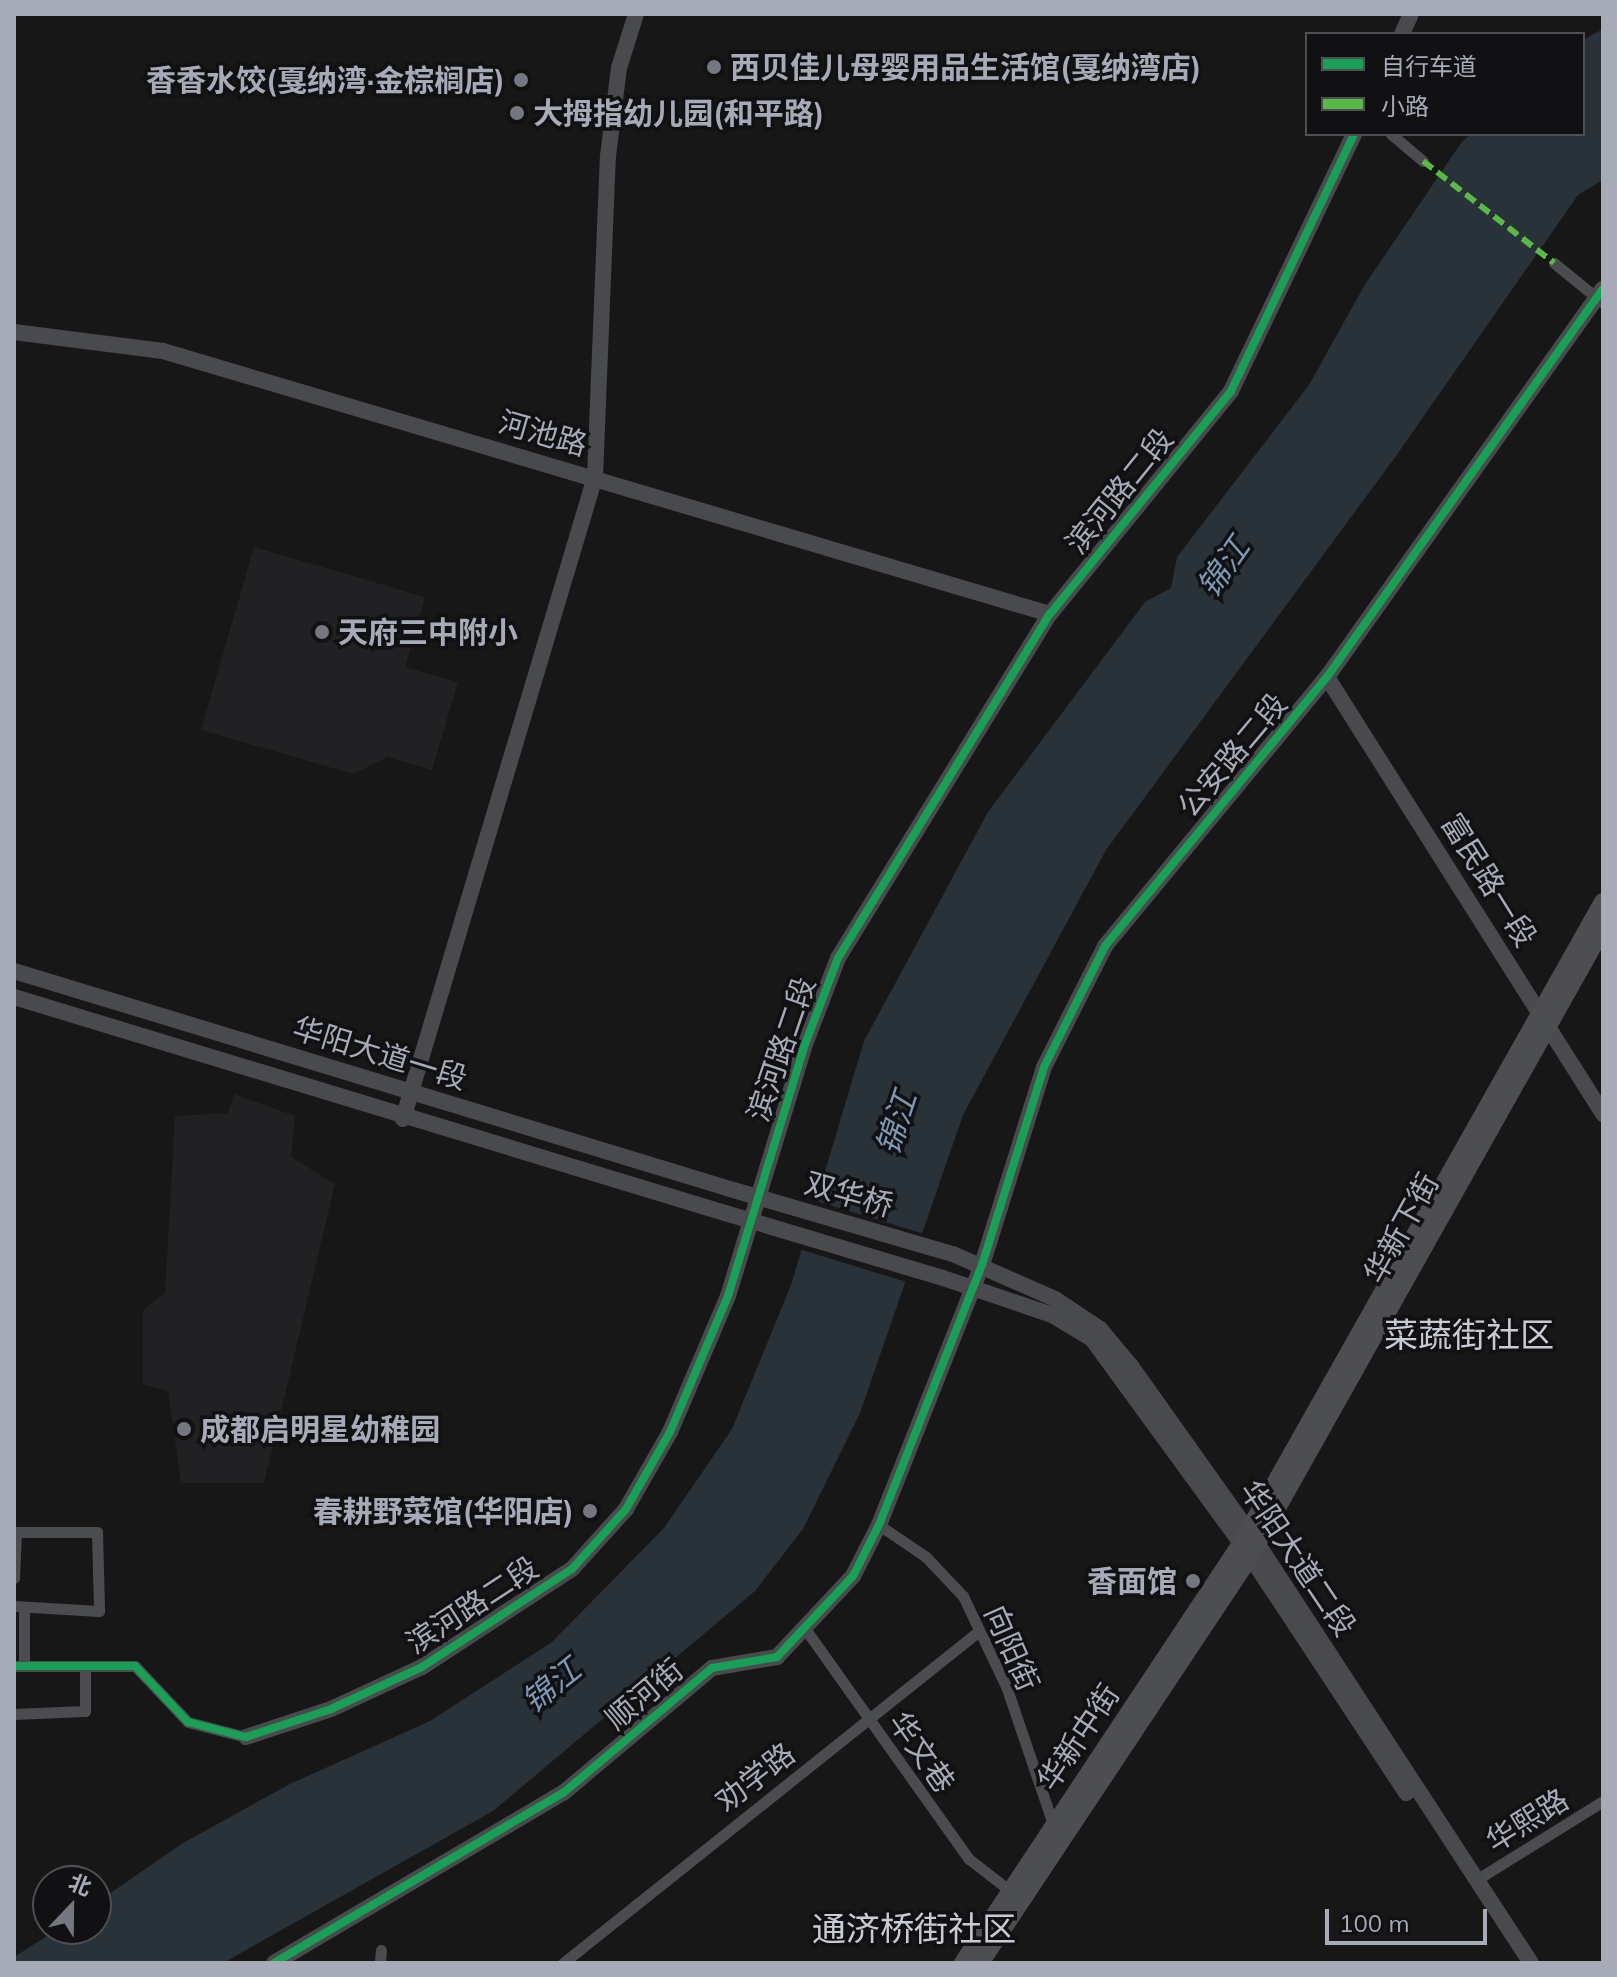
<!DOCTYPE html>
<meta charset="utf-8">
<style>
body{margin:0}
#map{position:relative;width:1617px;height:1977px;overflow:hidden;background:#171717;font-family:Mulish,"Noto Sans SC",sans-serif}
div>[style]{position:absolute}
.built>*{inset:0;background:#212023}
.water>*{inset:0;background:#293139}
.pier>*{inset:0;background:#171717;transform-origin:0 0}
.street>*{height:11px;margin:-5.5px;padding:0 5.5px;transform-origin:5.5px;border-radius:5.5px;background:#4a4c50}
.secondary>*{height:16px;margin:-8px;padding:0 8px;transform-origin:8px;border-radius:8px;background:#494a4e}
.primary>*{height:18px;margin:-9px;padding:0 9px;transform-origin:9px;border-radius:9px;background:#4d4e51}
.secondary-bridge>*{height:16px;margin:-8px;padding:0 8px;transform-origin:8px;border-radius:8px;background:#494a4e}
.quiet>*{height:6px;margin-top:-3px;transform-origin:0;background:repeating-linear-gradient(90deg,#58b947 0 12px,transparent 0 18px)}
.cycleway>*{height:8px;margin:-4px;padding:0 4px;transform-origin:4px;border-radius:4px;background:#1a9f57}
.dots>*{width:22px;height:22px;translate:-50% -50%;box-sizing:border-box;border:4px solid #111113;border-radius:50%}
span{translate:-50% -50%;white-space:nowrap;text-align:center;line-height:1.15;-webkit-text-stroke:7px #111113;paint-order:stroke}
.poi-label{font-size:30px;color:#a7abb8;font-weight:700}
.left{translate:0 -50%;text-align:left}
.right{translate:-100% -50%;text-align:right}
.street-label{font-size:30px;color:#a7abb8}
.water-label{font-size:32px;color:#7d97b5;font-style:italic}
.quarter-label{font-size:34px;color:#c8cbd4}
.frame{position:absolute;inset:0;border:16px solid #a7abb8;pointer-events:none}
.legend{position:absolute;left:1305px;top:32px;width:280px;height:104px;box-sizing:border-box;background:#111113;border:2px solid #4d4f55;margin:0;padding:10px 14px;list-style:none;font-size:24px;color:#a7abb8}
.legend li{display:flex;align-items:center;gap:16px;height:40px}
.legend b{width:40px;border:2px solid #4d4f55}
.north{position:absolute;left:32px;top:1865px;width:80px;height:80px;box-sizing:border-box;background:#111113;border:2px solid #4d4f55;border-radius:50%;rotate:22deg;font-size:22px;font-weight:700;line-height:32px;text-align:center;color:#a7abb8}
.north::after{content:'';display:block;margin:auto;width:28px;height:36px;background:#757780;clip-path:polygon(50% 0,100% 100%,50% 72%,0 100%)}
.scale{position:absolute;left:1325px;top:1909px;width:162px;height:36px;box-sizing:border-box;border:4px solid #a7abb8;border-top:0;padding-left:10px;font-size:24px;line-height:28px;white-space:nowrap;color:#a7abb8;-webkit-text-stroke:6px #111113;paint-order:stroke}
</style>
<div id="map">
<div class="built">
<i style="clip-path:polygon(254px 547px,425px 597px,405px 667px,458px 682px,432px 770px,388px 757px,353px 774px,201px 730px)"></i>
<i style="clip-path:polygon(234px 1094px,295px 1116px,291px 1157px,335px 1184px,264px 1483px,181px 1483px,168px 1391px,143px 1384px,143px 1310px,165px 1293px,175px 1116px,228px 1113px)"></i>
</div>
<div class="water">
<i style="clip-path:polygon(1603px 29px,1603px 180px,1578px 195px,1396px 456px,1106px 850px,963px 1115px,860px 1413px,803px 1529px,755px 1591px,493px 1811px,223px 1963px,14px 1963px,14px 1957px,58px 1929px,96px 1929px,96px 1903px,183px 1843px,290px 1784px,430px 1721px,552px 1642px,664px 1528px,732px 1429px,791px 1285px,864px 1041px,988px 812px,1145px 602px,1171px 588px,1177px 557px,1309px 385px,1364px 286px,1461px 143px,1471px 134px,1583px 134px,1583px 40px)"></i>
</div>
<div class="pier">
<i style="left:813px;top:1200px;width:118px;height:51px;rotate:17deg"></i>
</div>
<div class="street">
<i style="left:1391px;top:134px;width:42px;rotate:40.2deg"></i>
<i style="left:1554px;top:263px;width:63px;rotate:39.2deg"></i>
<i style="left:879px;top:1525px;width:57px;rotate:34.2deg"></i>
<i style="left:926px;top:1557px;width:54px;rotate:46.5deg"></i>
<i style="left:963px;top:1596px;width:100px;rotate:64.5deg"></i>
<i style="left:1006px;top:1686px;width:146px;rotate:71.2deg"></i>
<i style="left:14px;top:1578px;width:46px;rotate:-87.5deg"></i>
<i style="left:16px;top:1532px;width:81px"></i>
<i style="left:97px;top:1532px;width:79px;rotate:88.5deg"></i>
<i style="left:99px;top:1611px;width:85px;rotate:-176.6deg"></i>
<i style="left:24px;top:1607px;width:59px;rotate:90deg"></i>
<i style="left:806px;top:1630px;width:281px;rotate:54.6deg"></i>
<i style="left:969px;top:1859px;width:51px;rotate:37.8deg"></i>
<i style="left:14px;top:1666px;width:121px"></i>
<i style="left:135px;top:1666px;width:77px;rotate:46.6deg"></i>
<i style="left:188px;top:1722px;width:60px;rotate:14.5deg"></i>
<i style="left:14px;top:1714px;width:71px;rotate:-2.4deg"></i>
<i style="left:85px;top:1711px;width:45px;rotate:-90deg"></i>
<i style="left:1476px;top:1880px;width:150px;rotate:-31.9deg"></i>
<i style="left:380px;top:1963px;width:13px;rotate:-86deg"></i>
<i style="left:563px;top:1963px;width:532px;rotate:-38.59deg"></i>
</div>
<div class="secondary">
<i style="left:1402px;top:34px;width:22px;rotate:-66deg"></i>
<i style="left:14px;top:332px;width:150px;rotate:7.3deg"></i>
<i style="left:163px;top:351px;width:925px;rotate:16.52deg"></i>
<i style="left:1327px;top:677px;width:517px;rotate:57.72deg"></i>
<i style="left:14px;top:971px;width:748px;rotate:16.93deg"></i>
<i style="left:14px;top:997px;width:743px;rotate:16.9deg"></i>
<i style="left:403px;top:1119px;width:670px;rotate:-73.35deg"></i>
<i style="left:595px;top:477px;width:321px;rotate:-87.7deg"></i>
<i style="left:608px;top:156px;width:89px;rotate:-82.9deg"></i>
<i style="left:619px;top:68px;width:57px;rotate:-72.5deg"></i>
<i style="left:953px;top:1254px;width:111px;rotate:23.8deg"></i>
<i style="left:1055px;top:1299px;width:54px;rotate:33.7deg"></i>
<i style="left:1100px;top:1329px;width:48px;rotate:50deg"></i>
<i style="left:1131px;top:1366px;width:217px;rotate:54.6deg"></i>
<i style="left:1257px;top:1543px;width:501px;rotate:56.88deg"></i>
<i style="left:943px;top:1278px;width:115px;rotate:18.7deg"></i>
<i style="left:1052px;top:1315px;width:47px;rotate:31deg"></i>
<i style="left:1092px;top:1339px;width:268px;rotate:53.9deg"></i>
<i style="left:1250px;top:1556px;width:284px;rotate:56.6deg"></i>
<i style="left:246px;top:1737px;width:89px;rotate:-18.2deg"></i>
<i style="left:331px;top:1709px;width:100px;rotate:-24.8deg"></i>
<i style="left:422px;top:1667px;width:179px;rotate:-33.2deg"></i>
<i style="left:572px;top:1569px;width:81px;rotate:-48deg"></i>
<i style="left:626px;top:1509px;width:89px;rotate:-60.3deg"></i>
<i style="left:670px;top:1432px;width:148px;rotate:-66.9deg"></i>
<i style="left:728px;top:1296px;width:260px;rotate:-73deg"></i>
<i style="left:804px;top:1047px;width:95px;rotate:-69.1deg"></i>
<i style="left:838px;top:958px;width:404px;rotate:-58.4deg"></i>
<i style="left:1050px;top:614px;width:287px;rotate:-50.9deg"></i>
<i style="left:1231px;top:391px;width:285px;rotate:-64.4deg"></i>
<i style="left:274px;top:1963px;width:335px;rotate:-30.5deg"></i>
<i style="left:563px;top:1793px;width:194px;rotate:-40deg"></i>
<i style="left:712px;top:1668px;width:66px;rotate:-9.6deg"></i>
<i style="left:777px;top:1657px;width:111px;rotate:-46.8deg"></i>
<i style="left:853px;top:1576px;width:57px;rotate:-63deg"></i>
<i style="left:879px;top:1525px;width:280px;rotate:-68.4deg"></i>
<i style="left:982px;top:1265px;width:207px;rotate:-72.6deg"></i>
<i style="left:1044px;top:1067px;width:136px;rotate:-63.2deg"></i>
<i style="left:1105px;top:946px;width:349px;rotate:-50.5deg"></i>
<i style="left:1327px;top:677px;width:476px;rotate:-54.6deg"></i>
</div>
<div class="primary">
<i style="left:963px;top:1963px;width:503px;rotate:-56.44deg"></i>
<i style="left:1241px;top:1544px;width:737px;rotate:-60.58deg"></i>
<i style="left:980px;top:1963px;width:488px;rotate:-56.4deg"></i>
<i style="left:1250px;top:1556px;width:720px;rotate:-60.66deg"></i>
</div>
<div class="secondary-bridge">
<i style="left:730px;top:1189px;width:232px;rotate:16.3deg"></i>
<i style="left:725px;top:1213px;width:227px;rotate:16.6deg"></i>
</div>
<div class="quiet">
<i style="left:1423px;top:161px;width:166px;rotate:37.9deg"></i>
</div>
<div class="cycleway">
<i style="left:14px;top:1666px;width:121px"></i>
<i style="left:135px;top:1666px;width:77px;rotate:46.6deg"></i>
<i style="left:188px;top:1722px;width:60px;rotate:14.5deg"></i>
<i style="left:246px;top:1737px;width:89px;rotate:-18.2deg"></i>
<i style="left:331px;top:1709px;width:100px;rotate:-24.8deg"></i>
<i style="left:422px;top:1667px;width:179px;rotate:-33.2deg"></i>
<i style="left:572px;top:1569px;width:81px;rotate:-48deg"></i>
<i style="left:626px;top:1509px;width:89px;rotate:-60.3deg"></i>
<i style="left:670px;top:1432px;width:148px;rotate:-66.9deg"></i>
<i style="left:728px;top:1296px;width:260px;rotate:-73deg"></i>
<i style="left:804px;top:1047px;width:95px;rotate:-69.1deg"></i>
<i style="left:838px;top:958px;width:404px;rotate:-58.4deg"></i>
<i style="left:1050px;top:614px;width:287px;rotate:-50.9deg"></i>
<i style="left:1231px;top:391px;width:285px;rotate:-64.4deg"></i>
<i style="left:274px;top:1963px;width:335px;rotate:-30.5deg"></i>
<i style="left:563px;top:1793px;width:194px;rotate:-40deg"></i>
<i style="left:712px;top:1668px;width:66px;rotate:-9.6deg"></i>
<i style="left:777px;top:1657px;width:111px;rotate:-46.8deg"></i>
<i style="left:853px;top:1576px;width:57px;rotate:-63deg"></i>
<i style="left:879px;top:1525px;width:280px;rotate:-68.4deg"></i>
<i style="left:982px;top:1265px;width:207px;rotate:-72.6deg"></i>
<i style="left:1044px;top:1067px;width:136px;rotate:-63.2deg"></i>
<i style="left:1105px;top:946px;width:349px;rotate:-50.5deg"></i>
<i style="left:1327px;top:677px;width:476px;rotate:-54.6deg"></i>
</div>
<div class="dots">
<i style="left:714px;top:67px;background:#757780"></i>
<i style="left:521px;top:80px;background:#757780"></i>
<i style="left:517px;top:113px;background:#757780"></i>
<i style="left:322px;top:632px;background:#757780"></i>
<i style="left:184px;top:1429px;background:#757780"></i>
<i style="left:590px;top:1511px;background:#757780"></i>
<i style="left:1193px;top:1581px;background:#757780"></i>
</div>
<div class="poi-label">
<span class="left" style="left:730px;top:67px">西贝佳儿母婴用品生活馆(戛纳湾店)</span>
<span class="right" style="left:505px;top:80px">香香水饺(戛纳湾·金棕榈店)</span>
<span class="left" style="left:533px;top:113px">大拇指幼儿园(和平路)</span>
<span class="left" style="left:338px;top:632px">天府三中附小</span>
<span class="left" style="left:200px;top:1429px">成都启明星幼稚园</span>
<span class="right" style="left:574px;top:1511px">春耕野菜馆(华阳店)</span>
<span class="right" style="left:1177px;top:1581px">香面馆</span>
</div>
<div class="street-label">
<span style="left:543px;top:433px;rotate:16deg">河池路</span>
<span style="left:1119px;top:491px;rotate:-51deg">滨河路二段</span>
<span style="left:1232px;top:755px;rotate:-50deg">公安路二段</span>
<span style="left:1489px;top:880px;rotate:58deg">富民路一段</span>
<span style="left:781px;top:1049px;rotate:-71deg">滨河路二段</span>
<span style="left:380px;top:1053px;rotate:17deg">华阳大道一段</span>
<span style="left:849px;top:1194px;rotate:16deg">双华桥</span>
<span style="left:1401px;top:1228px;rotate:-61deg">华新下街</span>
<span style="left:1298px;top:1558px;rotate:56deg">华阳大道二段</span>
<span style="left:472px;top:1605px;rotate:-33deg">滨河路二段</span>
<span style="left:1012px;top:1648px;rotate:66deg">向阳街</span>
<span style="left:644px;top:1694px;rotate:-40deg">顺河街</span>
<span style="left:1078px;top:1737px;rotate:-56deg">华新中街</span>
<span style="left:922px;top:1752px;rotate:55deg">华文巷</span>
<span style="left:755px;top:1777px;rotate:-38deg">劝学路</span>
<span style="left:1527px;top:1820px;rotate:-32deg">华熙路</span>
</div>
<div class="water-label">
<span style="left:1223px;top:567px;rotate:-55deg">锦江</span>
<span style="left:896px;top:1123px;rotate:-72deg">锦江</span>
<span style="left:551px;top:1685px;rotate:-39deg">锦江</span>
</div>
<div class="quarter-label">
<span style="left:1469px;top:1335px">菜蔬街社区</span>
<span style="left:914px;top:1929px">通济桥街社区</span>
</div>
<div class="frame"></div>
<ul class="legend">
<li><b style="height:10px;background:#1a9f57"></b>自行车道</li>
<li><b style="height:10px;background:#58b947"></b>小路</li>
</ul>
<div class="north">北</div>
<div class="scale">100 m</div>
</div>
